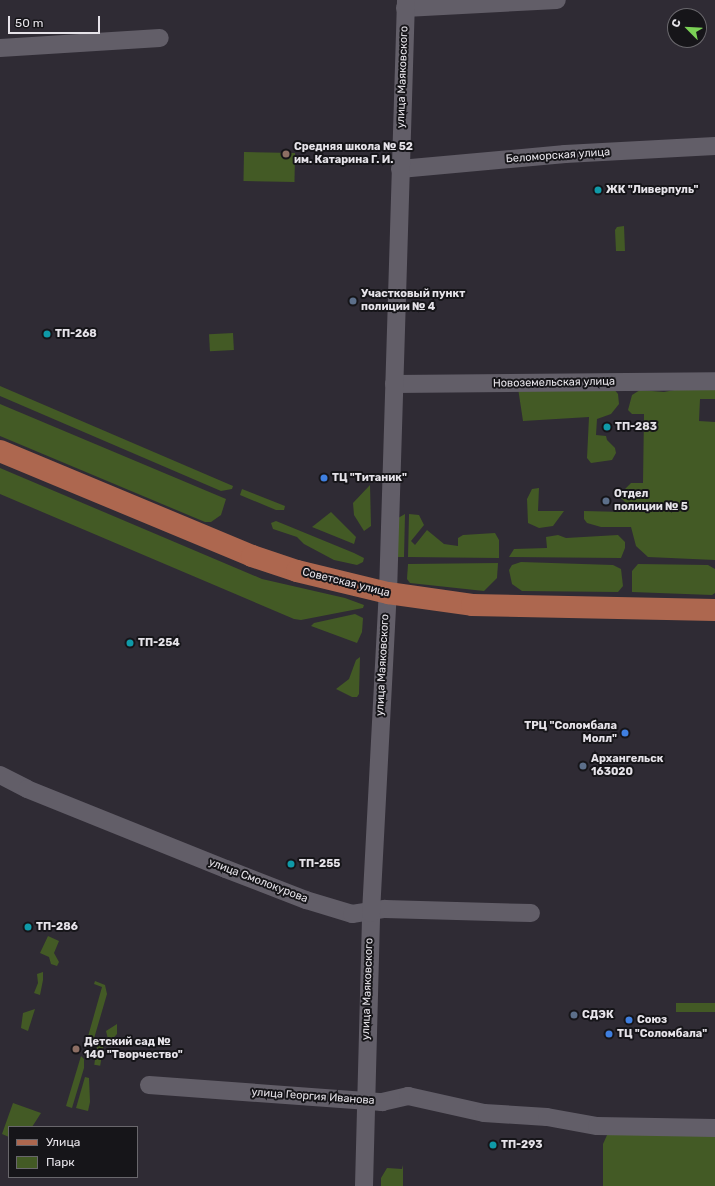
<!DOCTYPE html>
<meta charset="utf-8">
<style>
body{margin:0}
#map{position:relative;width:715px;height:1186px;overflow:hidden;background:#2f2b34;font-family:Rubik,sans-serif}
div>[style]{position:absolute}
.green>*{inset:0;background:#435a25;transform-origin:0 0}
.minor>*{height:18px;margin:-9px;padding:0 9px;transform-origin:9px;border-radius:9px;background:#625e68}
.major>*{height:22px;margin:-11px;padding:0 11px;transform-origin:11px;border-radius:11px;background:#ad674f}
.dots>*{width:11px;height:11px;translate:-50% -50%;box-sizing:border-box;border:2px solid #161519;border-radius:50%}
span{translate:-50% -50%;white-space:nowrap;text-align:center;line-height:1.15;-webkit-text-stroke:4px #161519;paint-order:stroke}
.street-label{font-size:11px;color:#e6e3e9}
.poi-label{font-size:11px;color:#e6e3e9;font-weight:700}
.left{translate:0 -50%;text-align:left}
.right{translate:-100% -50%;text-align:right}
.legend{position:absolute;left:8px;top:1126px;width:130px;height:52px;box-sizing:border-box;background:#161519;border:1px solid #69676c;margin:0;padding:5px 7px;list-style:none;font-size:12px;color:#e6e3e9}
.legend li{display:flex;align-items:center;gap:8px;height:20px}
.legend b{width:20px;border:1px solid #69676c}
.north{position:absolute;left:667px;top:8px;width:40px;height:40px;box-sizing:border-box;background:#161519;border:1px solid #69676c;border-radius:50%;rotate:294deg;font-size:11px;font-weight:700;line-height:16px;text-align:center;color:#e6e3e9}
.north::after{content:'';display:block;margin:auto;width:14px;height:18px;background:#7bd156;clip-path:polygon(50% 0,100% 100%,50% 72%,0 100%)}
.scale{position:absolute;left:8px;top:16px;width:92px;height:18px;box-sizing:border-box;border:2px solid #e6e3e9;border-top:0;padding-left:5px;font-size:12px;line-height:14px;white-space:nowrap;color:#e6e3e9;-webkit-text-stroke:3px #161519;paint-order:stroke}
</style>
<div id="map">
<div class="green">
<i style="left:244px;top:152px;width:51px;height:29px;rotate:1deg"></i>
<i style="clip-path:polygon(624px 226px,625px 251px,616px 251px,615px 230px,617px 227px)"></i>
<i style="left:233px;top:333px;width:17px;height:24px;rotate:87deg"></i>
<i style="clip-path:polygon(715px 382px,715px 399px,700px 399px,699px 421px,715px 422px,715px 560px,648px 557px,636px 546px,631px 527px,601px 527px,587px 523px,584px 519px,584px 511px,624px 512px,627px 504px,621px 498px,622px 492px,631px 483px,643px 483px,644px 414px,632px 414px,628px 410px,632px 395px,640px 390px,664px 392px)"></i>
<i style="clip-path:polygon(0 386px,233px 486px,232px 489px,221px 491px,0 396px)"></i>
<i style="clip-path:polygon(518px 388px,613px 388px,618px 394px,619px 404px,611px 414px,597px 419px,596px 435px,606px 436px,607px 440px,615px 448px,616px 453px,612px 460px,591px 463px,587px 458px,589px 417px,523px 421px)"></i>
<i style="clip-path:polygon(0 404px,226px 499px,221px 515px,211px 522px,205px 522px,0 436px)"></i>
<i style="clip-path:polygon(0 468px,262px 579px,345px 598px,364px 605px,363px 608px,301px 620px,294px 619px,0 494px)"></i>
<i style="clip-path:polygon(370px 485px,371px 526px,364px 531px,354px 515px,353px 503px)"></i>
<i style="clip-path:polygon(539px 488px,538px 511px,564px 511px,553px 526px,539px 528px,528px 523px,527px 499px,532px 489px)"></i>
<i style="clip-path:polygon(242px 489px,285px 506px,284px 510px,276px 510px,240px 495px)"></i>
<i style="clip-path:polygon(331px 512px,356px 537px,354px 544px,312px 527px)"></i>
<i style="clip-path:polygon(405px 514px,404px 557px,395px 557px,398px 518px)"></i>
<i style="clip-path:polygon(409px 514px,419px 515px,424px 525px,411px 541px,415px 545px,427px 530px,444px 544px,458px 546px,458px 538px,463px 535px,495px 533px,499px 540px,499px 558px,408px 557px)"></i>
<i style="clip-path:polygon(276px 521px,354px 553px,364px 558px,363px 562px,357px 565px,334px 560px,304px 544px,297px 537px,273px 529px,271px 523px)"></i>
<i style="clip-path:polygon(558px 535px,566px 538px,618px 535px,625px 542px,625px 548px,621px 558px,509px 557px,514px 549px,547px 548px,546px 537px)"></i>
<i style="clip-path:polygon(521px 562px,613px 565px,621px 569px,623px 586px,618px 592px,522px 591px,512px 584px,509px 570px,512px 565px)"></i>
<i style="clip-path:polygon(498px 563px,497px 578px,484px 591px,410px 583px,407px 579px,408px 564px)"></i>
<i style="clip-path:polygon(638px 564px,708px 565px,715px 569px,715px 593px,712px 595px,632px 592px,632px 571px)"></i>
<i style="clip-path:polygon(355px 614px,363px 618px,362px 632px,357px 643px,311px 626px,314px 623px)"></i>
<i style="clip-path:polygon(360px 657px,359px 694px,357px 697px,352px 697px,336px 689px,349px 679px,356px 660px)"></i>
<i style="clip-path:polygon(48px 936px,59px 941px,54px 953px,59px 962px,57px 966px,51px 964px,49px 957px,40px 953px)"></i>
<i style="clip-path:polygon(43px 972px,43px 980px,40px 995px,34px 993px,38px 983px,37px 974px)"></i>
<i style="clip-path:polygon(95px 981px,105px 985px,107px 994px,93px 1042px,87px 1040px,102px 987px,94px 984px)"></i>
<i style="left:676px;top:1003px;width:39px;height:9px"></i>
<i style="clip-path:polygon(35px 1009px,28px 1031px,21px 1028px,23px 1013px)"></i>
<i style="clip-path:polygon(117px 1024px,117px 1034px,109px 1043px,106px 1031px)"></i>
<i style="left:98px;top:1041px;width:6px;height:24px;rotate:9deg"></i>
<i style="clip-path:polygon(81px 1056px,84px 1059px,84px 1068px,72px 1108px,66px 1106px)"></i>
<i style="clip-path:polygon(85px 1077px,89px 1078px,90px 1102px,88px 1111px,76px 1108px)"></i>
<i style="clip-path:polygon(13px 1103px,41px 1113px,32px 1127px,9px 1127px,9px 1137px,2px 1134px)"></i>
<i style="clip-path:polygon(715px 1132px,715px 1186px,603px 1186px,603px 1144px,608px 1133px)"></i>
<i style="clip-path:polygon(403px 1165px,403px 1186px,381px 1186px,381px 1178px,387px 1168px,402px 1169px)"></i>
</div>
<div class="minor">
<i style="left:405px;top:8px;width:152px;rotate:-3deg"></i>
<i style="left:0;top:48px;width:160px;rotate:-3.6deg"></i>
<i style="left:400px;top:169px;width:166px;rotate:-5.2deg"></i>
<i style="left:565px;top:154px;width:150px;rotate:-3.1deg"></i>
<i style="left:394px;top:384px;width:321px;rotate:-0.5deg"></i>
<i style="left:0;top:775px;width:30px;rotate:27deg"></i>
<i style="left:27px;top:789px;width:214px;rotate:21.9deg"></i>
<i style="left:226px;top:869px;width:86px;rotate:21.2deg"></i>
<i style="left:306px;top:900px;width:48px;rotate:16.9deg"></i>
<i style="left:352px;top:914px;width:33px;rotate:-9deg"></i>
<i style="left:385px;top:909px;width:146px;rotate:1.6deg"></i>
<i style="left:149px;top:1085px;width:234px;rotate:4.2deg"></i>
<i style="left:382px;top:1102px;width:27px;rotate:-13deg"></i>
<i style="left:408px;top:1096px;width:78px;rotate:12.6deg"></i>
<i style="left:484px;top:1113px;width:63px;rotate:3.6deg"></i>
<i style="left:547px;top:1117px;width:51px;rotate:10.2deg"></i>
<i style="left:597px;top:1126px;width:118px;rotate:1deg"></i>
<i style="left:364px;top:1186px;width:273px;rotate:-88.5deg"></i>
<i style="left:371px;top:913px;width:320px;rotate:-87deg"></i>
<i style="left:388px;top:593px;width:593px;rotate:-88.26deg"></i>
</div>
<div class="major">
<i style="left:0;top:451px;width:273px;rotate:22.6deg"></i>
<i style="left:252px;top:556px;width:47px;rotate:18.4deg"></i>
<i style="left:297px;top:571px;width:94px;rotate:13.6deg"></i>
<i style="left:388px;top:593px;width:85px;rotate:8.1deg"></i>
<i style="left:472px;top:605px;width:243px;rotate:1.2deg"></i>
</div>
<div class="dots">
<i style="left:286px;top:154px;background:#8d6e63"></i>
<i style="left:598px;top:190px;background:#0f9aa8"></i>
<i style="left:353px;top:301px;background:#5c6f8a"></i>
<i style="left:47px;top:334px;background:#0f9aa8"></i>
<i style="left:607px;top:427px;background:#0f9aa8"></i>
<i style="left:324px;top:478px;background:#3f7fe0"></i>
<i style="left:606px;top:501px;background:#5c6f8a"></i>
<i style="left:130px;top:643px;background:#0f9aa8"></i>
<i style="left:625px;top:733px;background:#3f7fe0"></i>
<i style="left:583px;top:766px;background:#5c6f8a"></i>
<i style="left:291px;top:864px;background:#0f9aa8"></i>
<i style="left:28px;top:927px;background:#0f9aa8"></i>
<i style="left:574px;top:1015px;background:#5c6f8a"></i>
<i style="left:629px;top:1020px;background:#3f7fe0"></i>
<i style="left:609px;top:1034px;background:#3f7fe0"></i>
<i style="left:76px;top:1049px;background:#8d6e63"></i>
<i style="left:493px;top:1145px;background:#0f9aa8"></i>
</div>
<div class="street-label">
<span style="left:403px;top:77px;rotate:-88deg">улица Маяковского</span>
<span style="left:558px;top:156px;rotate:-4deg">Беломорская улица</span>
<span style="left:554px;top:383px;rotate:-1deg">Новоземельская улица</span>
<span style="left:346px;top:583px;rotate:14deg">Советская улица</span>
<span style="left:383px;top:665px;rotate:-87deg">улица Маяковского</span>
<span style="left:258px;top:881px;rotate:21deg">улица Смолокурова</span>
<span style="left:368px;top:989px;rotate:-88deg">улица Маяковского</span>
<span style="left:313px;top:1097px;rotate:4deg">улица Георгия Иванова</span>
</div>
<div class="poi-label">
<span class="left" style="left:294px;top:154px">Средняя школа № 52<br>им. Катарина Г. И.</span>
<span class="left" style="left:606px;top:190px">ЖК "Ливерпуль"</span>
<span class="left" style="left:361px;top:301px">Участковый пункт<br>полиции № 4</span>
<span class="left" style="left:55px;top:334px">ТП-268</span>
<span class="left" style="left:615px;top:427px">ТП-283</span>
<span class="left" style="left:332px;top:478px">ТЦ "Титаник"</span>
<span class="left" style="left:614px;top:501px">Отдел<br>полиции № 5</span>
<span class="left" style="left:138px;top:643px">ТП-254</span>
<span class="right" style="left:617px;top:733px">ТРЦ "Соломбала<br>Молл"</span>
<span class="left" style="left:591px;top:766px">Архангельск<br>163020</span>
<span class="left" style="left:299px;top:864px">ТП-255</span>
<span class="left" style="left:36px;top:927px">ТП-286</span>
<span class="left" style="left:582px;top:1015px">СДЭК</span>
<span class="left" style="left:637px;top:1020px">Союз</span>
<span class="left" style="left:617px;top:1034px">ТЦ "Соломбала"</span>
<span class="left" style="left:84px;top:1049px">Детский сад №<br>140 "Творчество"</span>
<span class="left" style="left:501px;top:1145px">ТП-293</span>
</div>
<ul class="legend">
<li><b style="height:5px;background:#ad674f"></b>Улица</li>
<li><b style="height:11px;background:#435a25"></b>Парк</li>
</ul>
<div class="north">С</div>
<div class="scale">50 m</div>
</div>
